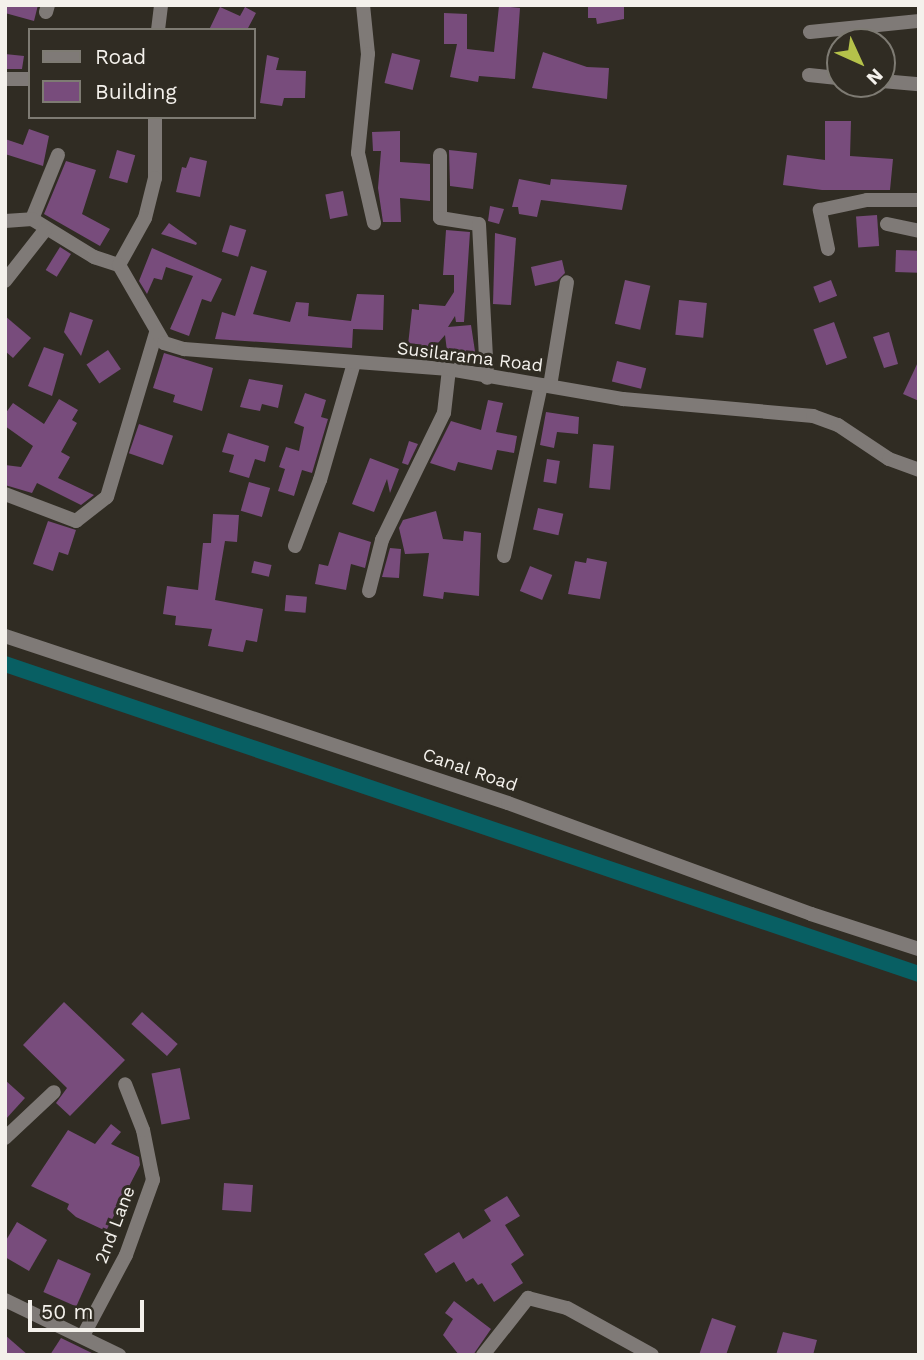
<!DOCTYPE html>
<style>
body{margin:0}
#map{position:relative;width:924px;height:1360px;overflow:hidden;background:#302c23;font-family:"Work Sans",sans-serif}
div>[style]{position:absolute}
.canal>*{height:16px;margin:-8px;padding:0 8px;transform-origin:8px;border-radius:8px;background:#085f63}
.building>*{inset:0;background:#784c7c;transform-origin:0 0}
.minor>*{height:14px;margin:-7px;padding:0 7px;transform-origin:7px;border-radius:7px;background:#7f7a77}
.tertiary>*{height:14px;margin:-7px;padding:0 7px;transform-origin:7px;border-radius:7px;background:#7f7a77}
span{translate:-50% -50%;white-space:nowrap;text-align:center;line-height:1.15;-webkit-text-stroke:6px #302c23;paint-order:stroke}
.street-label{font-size:18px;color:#f4f1ec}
.frame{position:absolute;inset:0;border:7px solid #f4f1ec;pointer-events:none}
.legend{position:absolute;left:28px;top:28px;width:228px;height:91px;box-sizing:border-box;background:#302c23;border:2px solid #7e7b73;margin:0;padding:9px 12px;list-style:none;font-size:21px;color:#f4f1ec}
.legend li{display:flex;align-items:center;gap:14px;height:35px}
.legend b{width:35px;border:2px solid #7e7b73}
.north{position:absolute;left:826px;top:28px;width:70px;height:70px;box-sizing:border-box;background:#302c23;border:2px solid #7e7b73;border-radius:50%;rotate:135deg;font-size:19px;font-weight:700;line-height:28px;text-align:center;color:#f4f1ec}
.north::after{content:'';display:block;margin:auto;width:24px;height:32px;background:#b5c24a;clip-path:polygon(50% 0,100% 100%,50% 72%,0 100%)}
.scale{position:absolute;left:28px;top:1300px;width:116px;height:32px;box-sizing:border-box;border:4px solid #f4f1ec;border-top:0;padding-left:9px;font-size:21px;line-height:24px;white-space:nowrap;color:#f4f1ec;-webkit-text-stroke:5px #302c23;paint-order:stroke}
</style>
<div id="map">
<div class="canal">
<i style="left:5px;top:664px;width:965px;rotate:18.74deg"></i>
</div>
<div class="building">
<i style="clip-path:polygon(5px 5px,38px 5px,34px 21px,5px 13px)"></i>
<i style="clip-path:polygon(588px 5px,624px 5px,624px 19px,597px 24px,596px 18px,588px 18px)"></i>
<i style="clip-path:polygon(499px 6px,520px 8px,515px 79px,479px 76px,478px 82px,450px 77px,457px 44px,444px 44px,444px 13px,467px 14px,467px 49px,494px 52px)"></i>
<i style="clip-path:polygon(220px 7px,240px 16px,245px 7px,256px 13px,247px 30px,209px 30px)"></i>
<i style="clip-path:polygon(543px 52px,587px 67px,609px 68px,607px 99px,532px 88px)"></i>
<i style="left:392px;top:53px;width:29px;height:31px;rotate:14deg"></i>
<i style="clip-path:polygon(5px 54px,24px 56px,22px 69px,5px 69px)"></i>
<i style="clip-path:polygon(267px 55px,279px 58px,276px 70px,306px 71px,305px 98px,284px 98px,282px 106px,260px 103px)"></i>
<i style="clip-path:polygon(825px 121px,851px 121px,850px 156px,893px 159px,890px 190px,822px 190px,783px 185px,787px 155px,825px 160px)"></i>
<i style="clip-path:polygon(29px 129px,49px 136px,43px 166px,5px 154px,5px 139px,23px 145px)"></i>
<i style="clip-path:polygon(400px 131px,400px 162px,430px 164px,430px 201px,400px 198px,401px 222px,383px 222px,378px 188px,381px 151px,373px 151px,372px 132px)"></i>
<i style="left:117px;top:150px;width:19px;height:29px;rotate:16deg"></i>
<i style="clip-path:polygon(449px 150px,477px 153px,473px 189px,450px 186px)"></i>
<i style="clip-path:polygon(190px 157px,207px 161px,200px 197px,176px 192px,182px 167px,186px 168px)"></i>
<i style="clip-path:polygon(66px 161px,96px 170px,82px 214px,110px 229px,100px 246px,44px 214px)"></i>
<i style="clip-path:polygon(519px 179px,550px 185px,551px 179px,627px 185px,622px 210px,541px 200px,537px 217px,519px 214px,518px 207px,512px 207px)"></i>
<i style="left:343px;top:191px;width:25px;height:18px;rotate:79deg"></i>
<i style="clip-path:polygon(490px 206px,504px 209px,499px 224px,488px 221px)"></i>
<i style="left:877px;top:215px;width:31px;height:21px;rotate:86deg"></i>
<i style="clip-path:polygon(169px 223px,197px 243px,196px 245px,161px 234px)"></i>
<i style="left:230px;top:225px;width:17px;height:28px;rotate:17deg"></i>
<i style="clip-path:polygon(446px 230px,470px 232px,464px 322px,456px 322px,455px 316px,448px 327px,471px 325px,476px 358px,448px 359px,445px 335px,425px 358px,408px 345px,412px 309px,419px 310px,419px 304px,445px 306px,454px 292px,454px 275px,443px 275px)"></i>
<i style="clip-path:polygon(495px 233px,516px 238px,511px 305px,493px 304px)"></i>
<i style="left:60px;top:247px;width:13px;height:27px;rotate:32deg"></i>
<i style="clip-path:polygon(152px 248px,222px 279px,211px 302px,202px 299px,189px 336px,170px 329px,193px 276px,166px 267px,162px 280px,154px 278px,147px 294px,139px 281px)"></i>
<i style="left:896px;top:250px;width:23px;height:22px;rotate:2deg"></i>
<i style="clip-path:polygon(562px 260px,565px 273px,557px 281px,535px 286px,531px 267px)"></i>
<i style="clip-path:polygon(251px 266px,267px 271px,253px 314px,290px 322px,296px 302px,309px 303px,308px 316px,351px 321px,357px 294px,384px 295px,383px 330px,353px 329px,352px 348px,215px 339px,222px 312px,235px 316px)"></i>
<i style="left:625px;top:280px;width:26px;height:45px;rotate:13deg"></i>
<i style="left:831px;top:280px;width:17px;height:19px;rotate:69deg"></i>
<i style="left:679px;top:300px;width:28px;height:35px;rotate:6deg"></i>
<i style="clip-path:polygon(70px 312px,93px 320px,81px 356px,64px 332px)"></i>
<i style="clip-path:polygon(5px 316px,31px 338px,13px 358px,5px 351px)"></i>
<i style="left:834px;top:322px;width:38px;height:22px;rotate:70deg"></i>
<i style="clip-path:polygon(889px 332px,898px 364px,884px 368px,873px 337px)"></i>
<i style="clip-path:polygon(44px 347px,64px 354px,52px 396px,28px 386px)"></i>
<i style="left:108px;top:350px;width:23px;height:26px;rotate:56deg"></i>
<i style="clip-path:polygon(164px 353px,213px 368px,202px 411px,173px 402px,175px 395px,153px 388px)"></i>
<i style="clip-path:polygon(919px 360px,919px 401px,903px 394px)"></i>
<i style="left:617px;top:361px;width:30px;height:21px;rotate:14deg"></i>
<i style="clip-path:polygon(249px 379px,283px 385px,278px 408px,262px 404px,260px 411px,240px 407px)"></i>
<i style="clip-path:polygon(305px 393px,326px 400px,321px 417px,328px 419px,312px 473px,302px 470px,294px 496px,278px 491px,285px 469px,279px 467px,286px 447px,299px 451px,304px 427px,294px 423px)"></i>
<i style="clip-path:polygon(59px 399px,78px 410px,72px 420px,77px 423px,61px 452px,70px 457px,58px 478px,94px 495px,81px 505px,37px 483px,32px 493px,5px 485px,5px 465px,21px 467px,33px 446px,5px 426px,5px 414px,13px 403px,44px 424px)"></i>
<i style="clip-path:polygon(488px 400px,503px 403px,496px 432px,517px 436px,514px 453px,497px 450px,492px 470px,458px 462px,455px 471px,430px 463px,451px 421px,481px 430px)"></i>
<i style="clip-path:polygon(546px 412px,579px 417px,578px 434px,557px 432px,554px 448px,540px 445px)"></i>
<i style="left:139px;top:424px;width:36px;height:31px;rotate:19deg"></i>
<i style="clip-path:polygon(228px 433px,269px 446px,265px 462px,255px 459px,249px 478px,229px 472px,234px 455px,222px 452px)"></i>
<i style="clip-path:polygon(409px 441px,418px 444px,408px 465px,402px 463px)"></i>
<i style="left:593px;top:444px;width:21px;height:44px;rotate:5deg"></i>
<i style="clip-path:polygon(370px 458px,399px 469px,390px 493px,387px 479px,374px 512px,352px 504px)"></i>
<i style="left:547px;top:459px;width:13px;height:23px;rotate:9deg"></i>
<i style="left:249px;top:482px;width:22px;height:30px;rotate:16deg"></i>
<i style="left:538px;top:508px;width:26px;height:22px;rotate:13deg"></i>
<i style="clip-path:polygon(436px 511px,443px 539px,463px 541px,464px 531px,481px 533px,479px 596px,444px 592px,443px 599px,423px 596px,429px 553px,405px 554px,399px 528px,403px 520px)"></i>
<i style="clip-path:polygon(213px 514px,239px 515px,237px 542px,225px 541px,215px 600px,263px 609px,257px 642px,246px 640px,243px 652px,208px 646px,212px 629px,175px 625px,176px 616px,163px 614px,167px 586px,198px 590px,203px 543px,211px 543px)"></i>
<i style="clip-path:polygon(48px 521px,76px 530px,68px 555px,59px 552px,53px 571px,33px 564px)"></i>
<i style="clip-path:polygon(339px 532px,371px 542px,365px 568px,351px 564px,346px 590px,315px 584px,319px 564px,328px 566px)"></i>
<i style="clip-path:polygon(390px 548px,401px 549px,399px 578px,382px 577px)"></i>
<i style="clip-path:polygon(587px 558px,607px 562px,600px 599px,568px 594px,575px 561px,586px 563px)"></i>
<i style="left:254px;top:561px;width:18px;height:12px;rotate:13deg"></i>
<i style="left:530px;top:566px;width:24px;height:27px;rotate:22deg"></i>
<i style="left:286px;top:595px;width:21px;height:16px;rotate:5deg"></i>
<i style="clip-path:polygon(64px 1002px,125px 1060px,70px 1116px,56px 1103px,67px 1088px,23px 1045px)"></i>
<i style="left:142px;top:1012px;width:48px;height:16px;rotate:42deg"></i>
<i style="left:180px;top:1068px;width:52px;height:29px;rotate:79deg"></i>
<i style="clip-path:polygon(5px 1080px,25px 1098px,5px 1120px)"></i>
<i style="clip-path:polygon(111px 1124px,121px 1132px,111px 1144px,139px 1157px,140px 1165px,106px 1231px,76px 1217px,67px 1209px,69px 1204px,31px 1186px,68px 1130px,95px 1144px)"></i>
<i style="left:224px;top:1183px;width:29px;height:27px;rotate:4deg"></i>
<i style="clip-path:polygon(507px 1196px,520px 1216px,505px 1225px,524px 1255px,511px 1264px,523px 1283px,494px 1302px,482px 1283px,478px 1285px,473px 1278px,466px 1282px,454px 1262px,436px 1273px,424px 1254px,459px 1232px,463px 1239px,491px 1221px,484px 1210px)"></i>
<i style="clip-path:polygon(17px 1222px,47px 1240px,29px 1271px,5px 1257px,5px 1242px)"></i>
<i style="left:58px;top:1259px;width:36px;height:36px;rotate:24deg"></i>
<i style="clip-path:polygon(454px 1301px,491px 1329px,473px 1355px,459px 1355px,443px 1335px,453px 1319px,445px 1313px)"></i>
<i style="clip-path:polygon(712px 1318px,736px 1326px,726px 1355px,699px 1355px)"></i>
<i style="clip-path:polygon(783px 1332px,817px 1340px,813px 1355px,776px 1355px)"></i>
<i style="clip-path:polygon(5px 1335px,28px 1355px,5px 1355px)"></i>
<i style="clip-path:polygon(61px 1338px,96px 1355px,50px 1355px)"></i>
</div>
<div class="minor">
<i style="left:363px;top:5px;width:49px;rotate:84.2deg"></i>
<i style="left:368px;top:54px;width:100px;rotate:95.8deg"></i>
<i style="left:358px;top:153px;width:72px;rotate:77.1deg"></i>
<i style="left:46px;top:12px;width:7px;rotate:-74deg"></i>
<i style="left:810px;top:32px;width:110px;rotate:-5.8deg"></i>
<i style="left:809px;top:75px;width:31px;rotate:6deg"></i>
<i style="left:5px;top:79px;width:25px"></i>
<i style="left:882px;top:81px;width:37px;rotate:5deg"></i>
<i style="left:440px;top:155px;width:63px;rotate:90deg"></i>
<i style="left:440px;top:218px;width:39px;rotate:9deg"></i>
<i style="left:479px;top:224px;width:154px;rotate:87deg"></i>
<i style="left:32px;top:219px;width:69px;rotate:-67.9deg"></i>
<i style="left:5px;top:221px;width:27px;rotate:-4deg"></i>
<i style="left:32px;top:219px;width:73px;rotate:31.5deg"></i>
<i style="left:94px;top:257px;width:26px;rotate:18deg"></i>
<i style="left:887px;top:224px;width:33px;rotate:12deg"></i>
<i style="left:828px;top:249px;width:40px;rotate:-102deg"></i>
<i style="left:820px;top:210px;width:48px;rotate:-12deg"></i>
<i style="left:867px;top:200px;width:52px"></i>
<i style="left:5px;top:281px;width:65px;rotate:-51.9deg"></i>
<i style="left:550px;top:386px;width:105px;rotate:-80.7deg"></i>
<i style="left:5px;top:494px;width:76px;rotate:20.8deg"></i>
<i style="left:76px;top:521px;width:39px;rotate:-38deg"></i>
<i style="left:107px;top:497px;width:171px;rotate:-73.4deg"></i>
<i style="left:295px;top:546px;width:71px;rotate:-69.3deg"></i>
<i style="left:320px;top:480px;width:122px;rotate:-73.8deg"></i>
<i style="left:504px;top:556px;width:175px;rotate:-77.8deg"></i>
<i style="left:369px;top:591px;width:53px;rotate:-75.7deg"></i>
<i style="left:382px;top:540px;width:141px;rotate:-64deg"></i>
<i style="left:444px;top:413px;width:44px;rotate:-83.5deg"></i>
<i style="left:5px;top:636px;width:530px;rotate:18.37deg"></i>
<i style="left:508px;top:803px;width:323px;rotate:20.1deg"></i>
<i style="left:811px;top:914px;width:114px;rotate:18deg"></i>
<i style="left:5px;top:1138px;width:67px;rotate:-43.2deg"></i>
<i style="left:5px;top:1300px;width:127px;rotate:25.8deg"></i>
<i style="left:84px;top:1334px;width:89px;rotate:-62deg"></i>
<i style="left:126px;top:1255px;width:80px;rotate:-70.2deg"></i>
<i style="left:153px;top:1180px;width:51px;rotate:-101.3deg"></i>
<i style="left:143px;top:1130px;width:49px;rotate:-111.4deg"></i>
<i style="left:483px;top:1355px;width:73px;rotate:-51.7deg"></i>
<i style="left:528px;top:1298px;width:40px;rotate:14.4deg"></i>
<i style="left:567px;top:1308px;width:97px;rotate:28.9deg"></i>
</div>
<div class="tertiary">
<i style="left:158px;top:30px;width:25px;rotate:-83deg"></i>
<i style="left:155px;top:117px;width:61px;rotate:90deg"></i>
<i style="left:155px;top:178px;width:41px;rotate:104deg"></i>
<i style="left:145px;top:218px;width:54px;rotate:119deg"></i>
<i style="left:119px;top:265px;width:90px;rotate:60deg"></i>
<i style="left:164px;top:343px;width:21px;rotate:17deg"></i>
<i style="left:184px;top:349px;width:266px;rotate:4.3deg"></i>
<i style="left:449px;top:369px;width:177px;rotate:9.8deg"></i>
<i style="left:623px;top:399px;width:191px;rotate:5.1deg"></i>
<i style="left:813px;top:416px;width:27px;rotate:20deg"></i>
<i style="left:838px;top:425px;width:61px;rotate:33.7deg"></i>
<i style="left:889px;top:459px;width:32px;rotate:20deg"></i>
</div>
<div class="street-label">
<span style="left:470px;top:357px;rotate:7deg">Susilarama Road</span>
<span style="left:470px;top:770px;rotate:19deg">Canal Road</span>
<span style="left:115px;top:1225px;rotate:-69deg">2nd Lane</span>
</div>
<div class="frame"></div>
<ul class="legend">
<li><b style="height:9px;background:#7f7a77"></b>Road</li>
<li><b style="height:19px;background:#784c7c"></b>Building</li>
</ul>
<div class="north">N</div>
<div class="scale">50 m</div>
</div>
